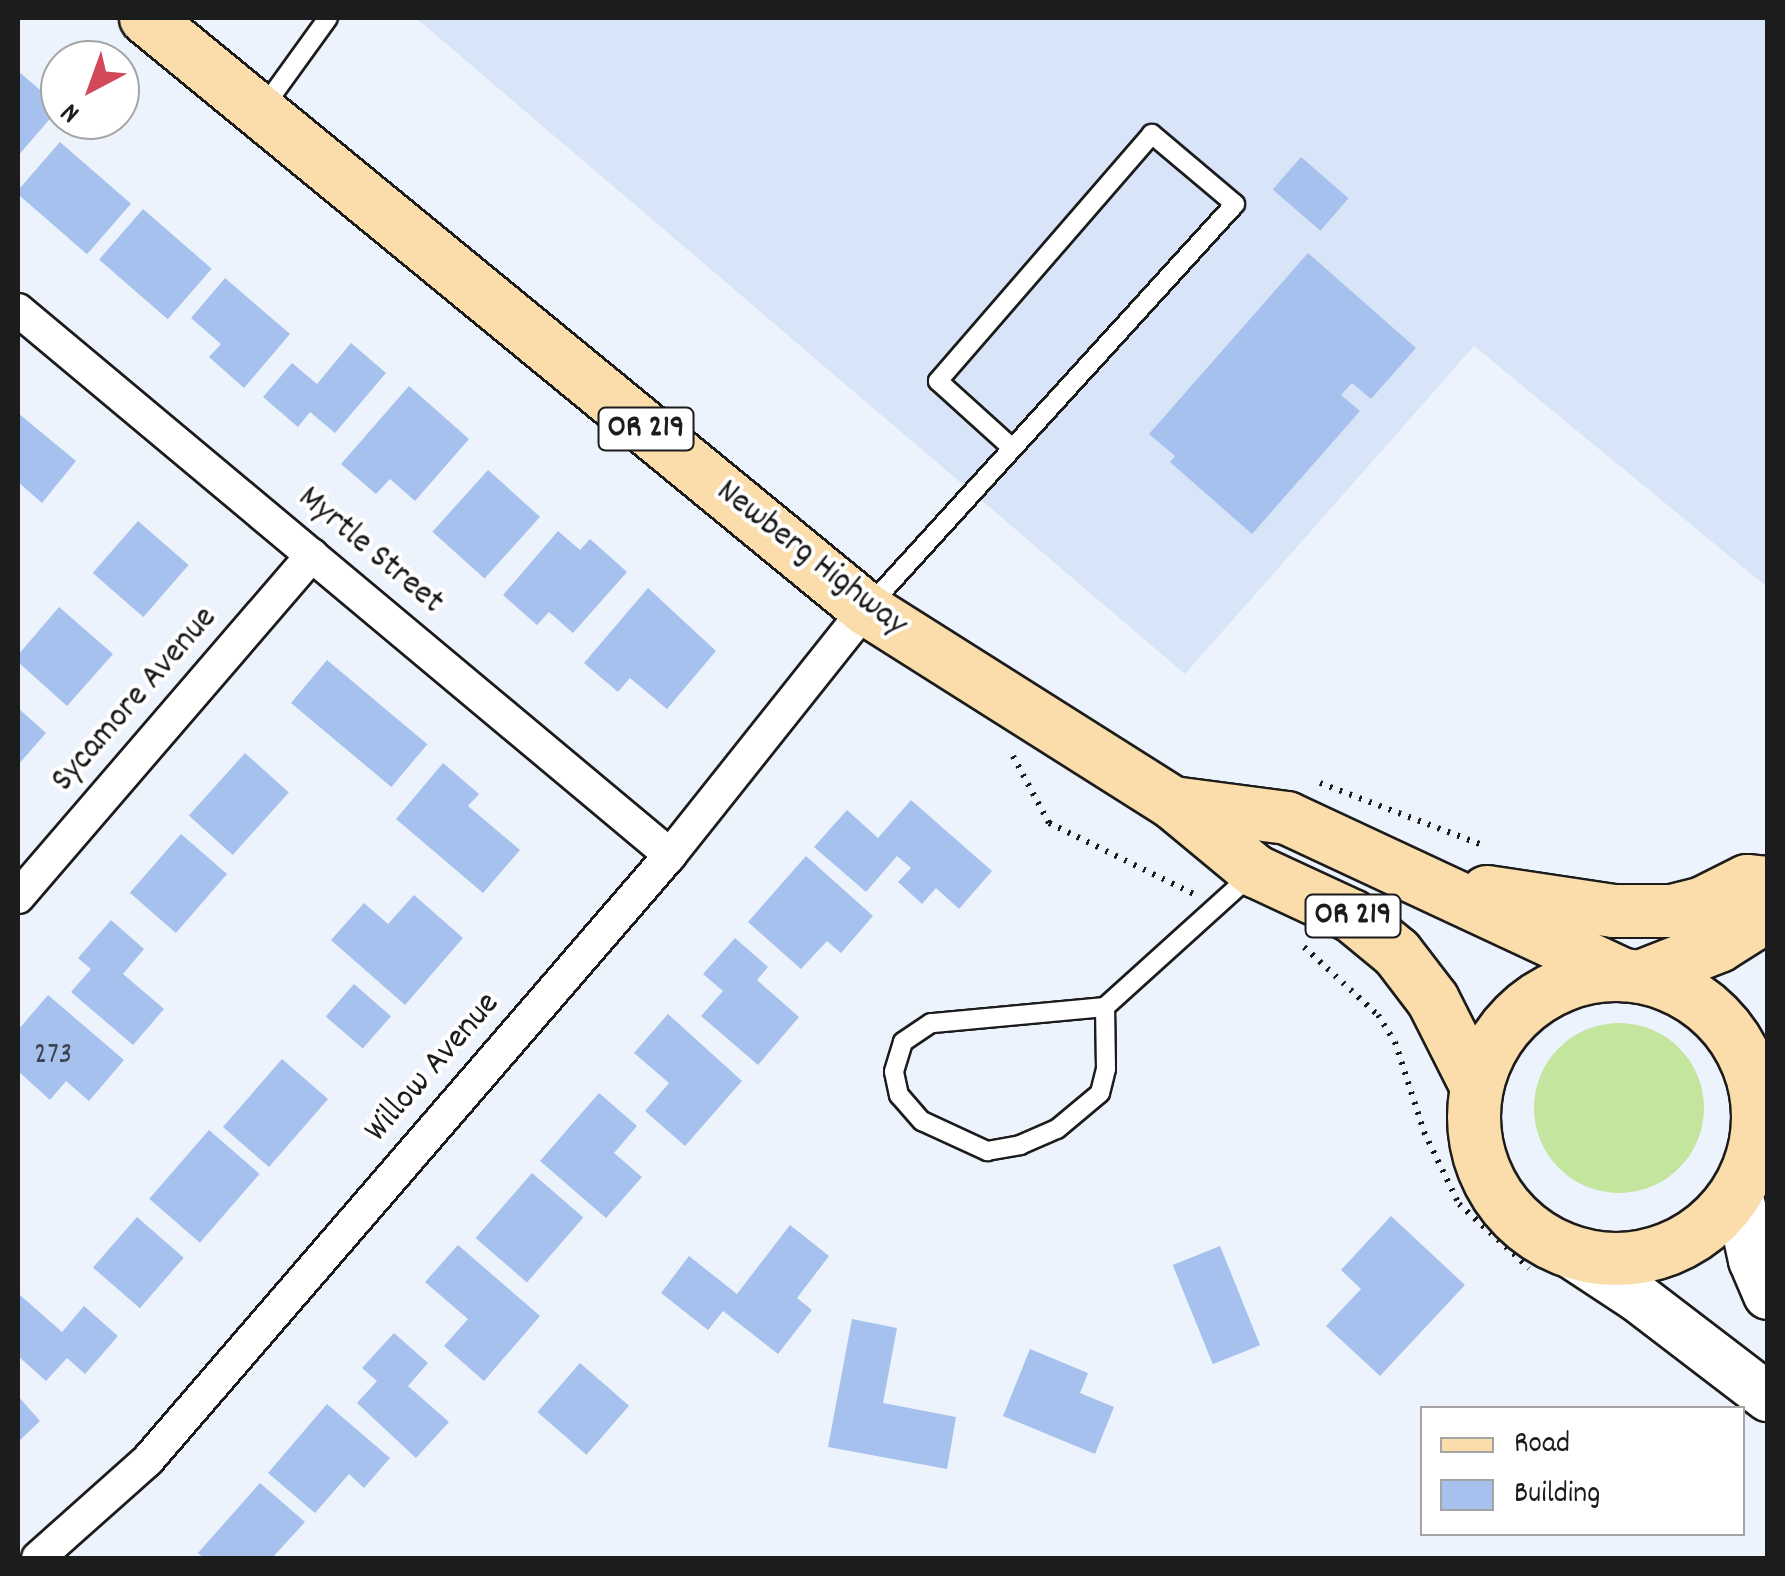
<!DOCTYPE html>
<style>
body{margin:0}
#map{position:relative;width:1785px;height:1576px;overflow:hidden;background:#edf3fc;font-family:Dekko,sans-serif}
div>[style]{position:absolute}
.built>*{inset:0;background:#d8e4f8}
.green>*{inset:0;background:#c3e59e}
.round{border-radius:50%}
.building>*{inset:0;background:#a6c1ee;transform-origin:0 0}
.path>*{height:6px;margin-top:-3px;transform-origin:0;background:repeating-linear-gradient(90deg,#1c1c1c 0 2.5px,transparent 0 10.5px)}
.roads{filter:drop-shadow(2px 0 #1c1c1c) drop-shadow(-2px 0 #1c1c1c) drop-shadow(0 2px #1c1c1c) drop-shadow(0 -2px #1c1c1c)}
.service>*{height:18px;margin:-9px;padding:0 9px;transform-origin:9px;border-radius:9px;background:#fff}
.minor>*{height:32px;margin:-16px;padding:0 16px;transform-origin:16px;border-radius:16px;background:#fff}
.secondary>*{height:48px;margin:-24px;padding:0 24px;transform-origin:24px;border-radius:24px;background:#fff}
.primary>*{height:52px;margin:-26px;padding:0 26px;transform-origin:26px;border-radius:26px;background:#faddab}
.primary>.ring{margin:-26px;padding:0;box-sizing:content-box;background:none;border:52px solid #faddab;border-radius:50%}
span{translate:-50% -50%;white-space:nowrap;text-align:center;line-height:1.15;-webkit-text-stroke:8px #fff;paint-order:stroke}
.number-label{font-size:30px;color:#3e4550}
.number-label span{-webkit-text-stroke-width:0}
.shield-label span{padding:2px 8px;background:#fff;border:2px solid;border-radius:8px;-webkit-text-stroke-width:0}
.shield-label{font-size:32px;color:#1c1c1c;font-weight:700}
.street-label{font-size:35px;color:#1c1c1c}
.frame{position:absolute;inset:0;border:20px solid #1c1c1c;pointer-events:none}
.legend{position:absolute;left:1420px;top:1406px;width:325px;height:130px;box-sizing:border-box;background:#fff;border:2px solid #a4a4a4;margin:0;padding:12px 18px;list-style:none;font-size:30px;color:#1c1c1c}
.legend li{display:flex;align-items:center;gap:20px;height:50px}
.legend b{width:50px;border:2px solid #a4a4a4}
.north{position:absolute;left:40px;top:40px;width:100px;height:100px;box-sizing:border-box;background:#fff;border:2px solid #a4a4a4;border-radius:50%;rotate:221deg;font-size:28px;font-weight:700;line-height:40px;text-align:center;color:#1c1c1c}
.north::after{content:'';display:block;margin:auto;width:35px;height:45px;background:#d1495b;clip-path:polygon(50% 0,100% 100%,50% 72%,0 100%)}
</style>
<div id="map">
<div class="built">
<i style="clip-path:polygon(416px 18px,1767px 18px,1767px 587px,1474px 346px,1185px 674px)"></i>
</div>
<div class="green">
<i class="round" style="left:1534px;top:1023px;width:170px;height:170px"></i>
</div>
<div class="building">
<i style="clip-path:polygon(18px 71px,60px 107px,18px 156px)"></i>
<i style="left:60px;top:142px;width:94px;height:67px;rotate:41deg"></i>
<i style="left:1301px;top:157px;width:63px;height:43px;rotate:41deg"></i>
<i style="left:143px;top:209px;width:91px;height:67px;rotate:41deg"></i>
<i style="clip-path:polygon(1308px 253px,1416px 348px,1371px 399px,1352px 383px,1341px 395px,1360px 411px,1252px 534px,1170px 462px,1175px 456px,1149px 434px)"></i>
<i style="clip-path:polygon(225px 278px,290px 334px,244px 388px,209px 357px,221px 344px,191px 318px)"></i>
<i style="clip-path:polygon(351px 343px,386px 373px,335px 433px,310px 412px,298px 427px,263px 397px,292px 363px,317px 384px)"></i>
<i style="clip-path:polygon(409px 386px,469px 439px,415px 501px,390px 479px,376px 494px,341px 464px)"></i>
<i style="clip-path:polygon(18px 413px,76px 461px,42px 503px,18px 482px)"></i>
<i style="left:488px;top:470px;width:70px;height:83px;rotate:42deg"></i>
<i style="left:138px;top:521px;width:67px;height:69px;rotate:41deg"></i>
<i style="clip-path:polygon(558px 531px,580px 550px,590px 539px,627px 572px,573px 633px,549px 612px,537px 625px,503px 595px)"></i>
<i style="clip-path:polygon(648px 588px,716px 651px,667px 709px,630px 678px,618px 692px,584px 663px)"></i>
<i style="clip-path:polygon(59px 607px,113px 654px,67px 706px,18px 662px,18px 655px)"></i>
<i style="left:327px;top:660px;width:131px;height:56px;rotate:40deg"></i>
<i style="clip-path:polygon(18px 708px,46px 733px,18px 765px)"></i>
<i style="left:245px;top:753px;width:59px;height:84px;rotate:42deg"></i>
<i style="clip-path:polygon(443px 763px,479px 794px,468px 806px,520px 850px,483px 893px,396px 819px)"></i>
<i style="clip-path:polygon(911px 800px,992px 871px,959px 909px,936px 888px,922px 904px,898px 882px,911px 868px,897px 856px,866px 892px,814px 847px,847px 810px,878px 838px)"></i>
<i style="left:181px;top:834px;width:61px;height:78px;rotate:41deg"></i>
<i style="clip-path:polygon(806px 856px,873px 916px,841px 953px,827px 941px,801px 969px,748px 922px)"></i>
<i style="clip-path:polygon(414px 895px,463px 938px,405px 1005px,331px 940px,364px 903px,388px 924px)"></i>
<i style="clip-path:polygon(111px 920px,144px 949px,123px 974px,164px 1009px,133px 1045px,71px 992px,91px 969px,78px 958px)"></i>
<i style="clip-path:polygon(735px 938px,768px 967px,757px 980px,799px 1017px,758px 1065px,701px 1016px,723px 991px,703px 974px)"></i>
<i style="left:354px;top:984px;width:49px;height:43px;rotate:41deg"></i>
<i style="clip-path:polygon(48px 995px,124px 1060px,89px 1101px,66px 1081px,50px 1100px,18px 1071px,18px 1030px)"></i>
<i style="clip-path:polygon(668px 1014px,742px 1081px,685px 1146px,645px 1111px,669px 1083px,634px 1053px)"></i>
<i style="left:282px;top:1059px;width:61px;height:90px;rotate:41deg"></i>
<i style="clip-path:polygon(599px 1093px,637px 1126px,614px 1153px,642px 1177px,606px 1218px,540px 1161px)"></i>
<i style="left:209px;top:1130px;width:67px;height:91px;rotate:41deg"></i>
<i style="left:532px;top:1173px;width:68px;height:86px;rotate:41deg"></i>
<i style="clip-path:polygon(1391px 1216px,1465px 1285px,1380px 1376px,1326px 1326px,1361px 1289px,1341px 1270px)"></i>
<i style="left:137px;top:1217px;width:62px;height:67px;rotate:41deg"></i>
<i style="clip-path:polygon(790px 1225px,829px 1256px,797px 1298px,812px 1310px,778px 1354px,723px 1311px,708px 1330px,661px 1293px,689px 1256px,737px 1294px)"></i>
<i style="clip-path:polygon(458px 1245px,540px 1316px,484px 1381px,444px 1346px,468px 1319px,425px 1282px)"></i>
<i style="left:1220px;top:1246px;width:107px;height:51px;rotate:68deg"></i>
<i style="clip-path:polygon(20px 1295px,62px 1332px,84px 1306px,118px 1336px,85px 1374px,67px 1358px,46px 1381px,18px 1356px)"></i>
<i style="clip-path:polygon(852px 1319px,897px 1328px,883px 1403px,956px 1417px,947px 1469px,828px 1447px)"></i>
<i style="clip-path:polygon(394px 1333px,428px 1363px,408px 1386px,449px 1422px,416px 1458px,357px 1403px,377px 1381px,362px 1368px)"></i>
<i style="clip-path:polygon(1030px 1349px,1088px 1373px,1080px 1393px,1114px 1407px,1095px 1454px,1003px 1416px)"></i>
<i style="left:580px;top:1363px;width:65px;height:65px;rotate:41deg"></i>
<i style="clip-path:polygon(18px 1396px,40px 1421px,18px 1442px)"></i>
<i style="clip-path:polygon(327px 1404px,390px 1458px,364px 1488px,349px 1474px,315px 1513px,268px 1473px)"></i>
<i style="clip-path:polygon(260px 1483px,305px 1522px,272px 1558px,204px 1558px,198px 1553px)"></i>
</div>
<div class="path">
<i style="left:1013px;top:756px;width:76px;rotate:61.8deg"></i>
<i style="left:1049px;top:823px;width:161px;rotate:26.1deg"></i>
<i style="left:1320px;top:783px;width:177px;rotate:20.9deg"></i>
<i style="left:1304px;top:947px;width:100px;rotate:42.6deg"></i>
<i style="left:1378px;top:1015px;width:32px;rotate:58deg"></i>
<i style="left:1395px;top:1042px;width:95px;rotate:72.1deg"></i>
<i style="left:1424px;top:1132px;width:80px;rotate:64.1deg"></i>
<i style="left:1459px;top:1204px;width:95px;rotate:42.4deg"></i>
</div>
<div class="roads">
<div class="service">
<i style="left:263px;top:108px;width:111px;rotate:-54.2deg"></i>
<i style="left:870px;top:605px;width:542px;rotate:-47.69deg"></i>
<i style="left:1235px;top:204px;width:109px;rotate:-139.9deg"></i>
<i style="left:1152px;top:134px;width:327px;rotate:130.9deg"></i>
<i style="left:938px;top:381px;width:98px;rotate:42.1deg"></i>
<i style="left:1105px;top:1007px;width:175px;rotate:174.7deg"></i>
<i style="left:931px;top:1023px;width:34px;rotate:146deg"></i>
<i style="left:903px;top:1042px;width:31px;rotate:107deg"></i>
<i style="left:894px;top:1072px;width:24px;rotate:78deg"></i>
<i style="left:899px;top:1095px;width:35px;rotate:49deg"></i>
<i style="left:922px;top:1121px;width:72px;rotate:24.8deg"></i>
<i style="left:987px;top:1151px;width:34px;rotate:-10deg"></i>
<i style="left:1020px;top:1145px;width:40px;rotate:-23.4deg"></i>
<i style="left:1057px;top:1129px;width:56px;rotate:-39.9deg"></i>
<i style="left:1100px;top:1093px;width:25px;rotate:-76deg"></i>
<i style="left:1106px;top:1069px;width:62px;rotate:-90.9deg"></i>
<i style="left:1105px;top:1007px;width:197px;rotate:-42.1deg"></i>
</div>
<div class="minor">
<i style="left:18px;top:310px;width:850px;rotate:39.89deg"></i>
<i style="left:18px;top:897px;width:451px;rotate:-49.3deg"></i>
<i style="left:38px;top:1558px;width:146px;rotate:-41.7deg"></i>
<i style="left:147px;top:1461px;width:800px;rotate:-49.2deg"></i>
<i style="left:670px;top:855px;width:315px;rotate:-51.5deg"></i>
</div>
<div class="secondary">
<i style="left:1738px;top:1192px;width:70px;rotate:77.6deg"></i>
<i style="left:1753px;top:1260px;width:38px;rotate:67deg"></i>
<i style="left:1567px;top:1251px;width:84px;rotate:33.3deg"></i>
<i style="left:1637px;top:1297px;width:165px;rotate:37.4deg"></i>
</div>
<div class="primary">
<i style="left:146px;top:18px;width:931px;rotate:39.38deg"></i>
<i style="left:866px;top:609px;width:363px;rotate:32.3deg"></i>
<i style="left:1173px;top:803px;width:107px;rotate:39.7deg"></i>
<i style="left:1255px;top:871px;width:107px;rotate:24.9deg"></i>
<i style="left:1352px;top:916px;width:58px;rotate:39.4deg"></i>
<i style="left:1397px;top:953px;width:59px;rotate:52.5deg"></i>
<i style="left:1433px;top:1000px;width:97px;rotate:63.2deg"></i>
<i style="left:1173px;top:803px;width:115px;rotate:7.5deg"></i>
<i style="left:1287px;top:818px;width:372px;rotate:25deg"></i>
<i style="left:1487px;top:892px;width:128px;rotate:8.5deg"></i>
<i style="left:1614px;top:911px;width:58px"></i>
<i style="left:1672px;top:911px;width:32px;rotate:-14deg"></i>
<i style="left:1703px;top:903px;width:49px;rotate:-26.6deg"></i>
<i style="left:1747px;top:881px;width:21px;rotate:5deg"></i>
<i class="ring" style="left:1474px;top:975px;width:232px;height:232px"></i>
<i style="left:1640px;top:977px;width:85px;rotate:-21.4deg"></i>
<i style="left:1719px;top:946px;width:58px;rotate:-32.3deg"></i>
</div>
</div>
<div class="number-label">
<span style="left:53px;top:1057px">273</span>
</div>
<div class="shield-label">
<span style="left:646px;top:429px">OR 219</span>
<span style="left:1353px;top:916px">OR 219</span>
</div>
<div class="street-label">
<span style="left:370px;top:551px;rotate:40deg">Myrtle Street</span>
<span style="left:811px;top:559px;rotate:38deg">Newberg Highway</span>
<span style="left:135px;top:700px;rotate:-49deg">Sycamore Avenue</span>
<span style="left:433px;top:1068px;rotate:-49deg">Willow Avenue</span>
</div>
<div class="frame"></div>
<ul class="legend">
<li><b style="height:12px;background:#faddab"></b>Road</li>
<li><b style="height:28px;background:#a6c1ee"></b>Building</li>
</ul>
<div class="north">N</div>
</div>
